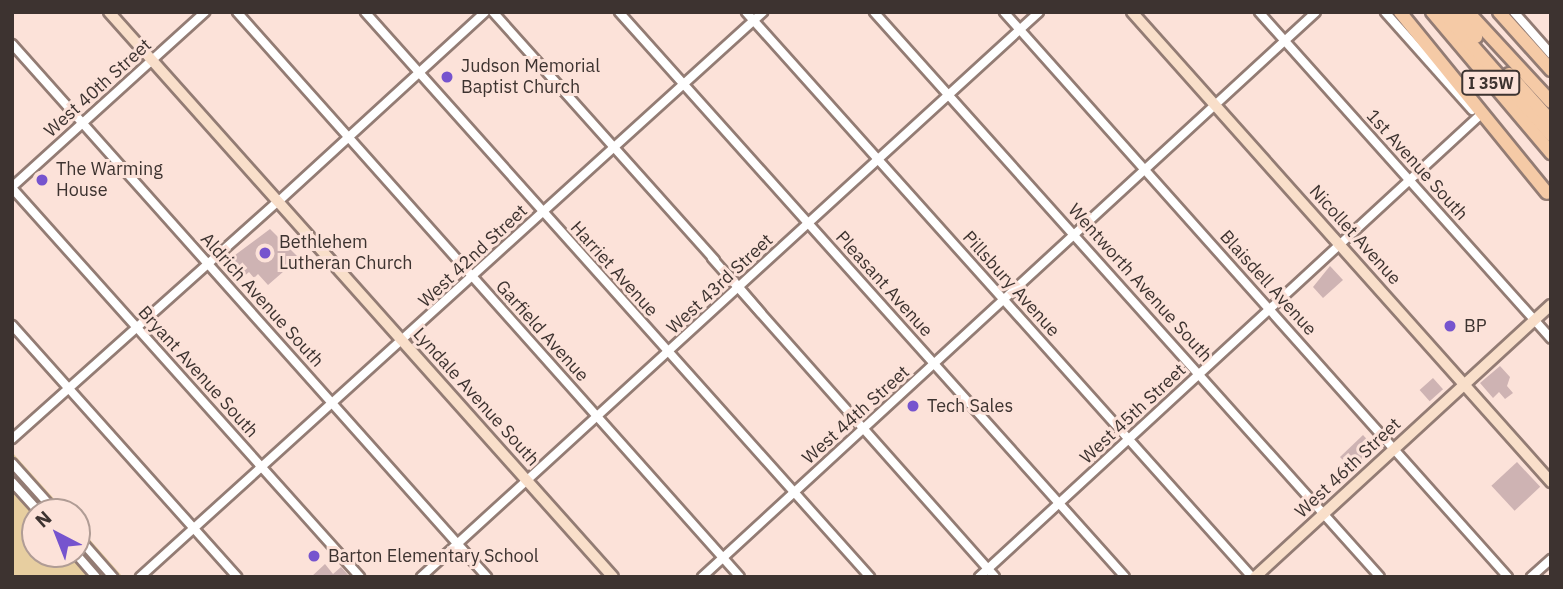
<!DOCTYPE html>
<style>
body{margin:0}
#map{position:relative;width:1563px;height:589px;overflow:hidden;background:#fce2d9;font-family:"IBM Plex Sans",sans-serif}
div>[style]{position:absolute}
.green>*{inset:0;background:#e7cea0}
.building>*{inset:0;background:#ceb3b3;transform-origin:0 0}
.roads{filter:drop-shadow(2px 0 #937c74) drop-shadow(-2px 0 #937c74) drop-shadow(0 2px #937c74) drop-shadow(0 -2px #937c74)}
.minor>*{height:8px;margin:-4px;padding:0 4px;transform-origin:4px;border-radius:4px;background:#fff}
.major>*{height:10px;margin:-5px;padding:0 5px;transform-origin:5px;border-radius:5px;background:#f9dfca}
.highway>*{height:12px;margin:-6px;padding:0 6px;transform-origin:6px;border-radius:6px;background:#f5caa6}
.dots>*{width:19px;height:19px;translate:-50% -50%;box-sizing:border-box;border:4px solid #fce2d9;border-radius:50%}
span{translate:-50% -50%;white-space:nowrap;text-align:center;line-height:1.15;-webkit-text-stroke:6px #fce2d9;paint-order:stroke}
.shield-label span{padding:2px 5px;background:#fce2d9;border:2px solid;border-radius:5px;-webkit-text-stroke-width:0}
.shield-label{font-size:16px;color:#3d3330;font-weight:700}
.poi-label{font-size:18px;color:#3d3330}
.left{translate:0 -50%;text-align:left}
.street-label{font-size:18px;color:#3d3330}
.frame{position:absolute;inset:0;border:14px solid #3d3330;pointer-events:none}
.north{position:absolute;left:21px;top:498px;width:70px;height:70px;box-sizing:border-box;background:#fce2d9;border:2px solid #b09c95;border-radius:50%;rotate:318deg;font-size:19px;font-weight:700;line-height:28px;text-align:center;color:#3d3330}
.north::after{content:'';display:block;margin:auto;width:24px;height:32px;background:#7654ce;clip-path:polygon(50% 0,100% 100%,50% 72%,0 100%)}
</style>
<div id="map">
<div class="green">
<i style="clip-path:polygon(12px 452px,66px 512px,35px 512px,35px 554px,77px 554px,77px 525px,123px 577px,12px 577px)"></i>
</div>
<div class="building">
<i style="clip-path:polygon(270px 229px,299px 258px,268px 285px,258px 274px,254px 278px,249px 272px,242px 278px,227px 261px)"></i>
<i style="clip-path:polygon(1330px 266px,1343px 280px,1323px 298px,1313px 287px)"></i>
<i style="clip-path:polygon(1500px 366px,1510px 377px,1507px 386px,1513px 393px,1505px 399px,1499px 392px,1493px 398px,1480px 383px)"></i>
<i style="left:1433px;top:378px;width:15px;height:18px;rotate:48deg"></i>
<i style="clip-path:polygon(1363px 435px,1374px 447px,1353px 471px,1340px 457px)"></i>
<i style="left:1517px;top:462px;width:34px;height:35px;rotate:47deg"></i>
<i style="clip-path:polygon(325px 564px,333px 574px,341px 567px,350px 577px,311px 577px)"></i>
</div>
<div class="roads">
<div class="minor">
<i style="left:237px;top:12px;width:756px;rotate:48.32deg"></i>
<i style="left:365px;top:12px;width:758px;rotate:48.21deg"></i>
<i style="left:493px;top:12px;width:333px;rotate:48.2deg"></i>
<i style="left:619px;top:12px;width:758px;rotate:48.15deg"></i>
<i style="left:746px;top:12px;width:758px;rotate:48.15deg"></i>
<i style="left:874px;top:12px;width:758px;rotate:48.15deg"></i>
<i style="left:1004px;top:12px;width:757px;rotate:48.27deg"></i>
<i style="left:1259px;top:12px;width:438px;rotate:48.2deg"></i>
<i style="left:1385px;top:12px;width:131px;rotate:48.4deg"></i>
<i style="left:1514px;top:12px;width:56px;rotate:48.6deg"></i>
<i style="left:12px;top:44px;width:714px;rotate:48.29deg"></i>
<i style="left:12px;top:187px;width:261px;rotate:-42.2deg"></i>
<i style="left:12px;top:188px;width:522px;rotate:48.18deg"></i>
<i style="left:280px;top:200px;width:278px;rotate:-42.5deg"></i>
<i style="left:712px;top:258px;width:426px;rotate:48.4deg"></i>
<i style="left:726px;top:272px;width:54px;rotate:49.5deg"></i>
<i style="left:12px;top:325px;width:338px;rotate:48.2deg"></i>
<i style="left:12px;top:439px;width:353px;rotate:-41.8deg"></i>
<i style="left:12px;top:463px;width:66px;rotate:48.1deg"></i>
<i style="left:12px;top:482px;width:40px;rotate:48deg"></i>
<i style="left:77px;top:536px;width:55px;rotate:48.7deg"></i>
<i style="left:76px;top:554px;width:30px;rotate:49deg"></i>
<i style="left:140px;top:577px;width:841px;rotate:-42.2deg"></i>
<i style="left:421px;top:577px;width:837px;rotate:-42.43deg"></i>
<i style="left:702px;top:577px;width:834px;rotate:-42.62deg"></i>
<i style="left:979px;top:577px;width:679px;rotate:-42.67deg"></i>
<i style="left:1531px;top:577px;width:27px;rotate:-42deg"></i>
</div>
<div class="major">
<i style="left:109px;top:12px;width:757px;rotate:48.27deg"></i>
<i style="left:1132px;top:12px;width:630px;rotate:48.28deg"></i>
<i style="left:1255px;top:577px;width:402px;rotate:-42.6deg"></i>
</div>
<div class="highway">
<i style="left:1400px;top:12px;width:233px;rotate:50.9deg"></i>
<i style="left:1432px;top:12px;width:185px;rotate:49.8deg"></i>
<i style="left:1443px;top:12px;width:164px;rotate:48.7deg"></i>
<i style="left:1456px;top:12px;width:32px;rotate:51deg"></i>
<i style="left:1468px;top:12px;width:122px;rotate:47.3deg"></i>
<i style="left:1499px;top:12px;width:78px;rotate:48.1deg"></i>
<i style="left:1509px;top:74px;width:63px;rotate:48.2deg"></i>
</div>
</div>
<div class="dots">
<i style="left:447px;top:77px;background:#7654ce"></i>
<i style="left:42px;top:180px;background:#7654ce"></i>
<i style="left:265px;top:253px;background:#7654ce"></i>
<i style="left:1450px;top:326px;background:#7654ce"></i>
<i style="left:913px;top:406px;background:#7654ce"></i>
<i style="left:314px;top:556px;background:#7654ce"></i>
</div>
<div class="shield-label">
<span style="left:1491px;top:83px">I 35W</span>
</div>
<div class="poi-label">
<span class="left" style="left:461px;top:77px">Judson Memorial<br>Baptist Church</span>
<span class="left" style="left:56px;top:180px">The Warming<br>House</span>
<span class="left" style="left:279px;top:253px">Bethlehem<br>Lutheran Church</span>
<span class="left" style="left:1464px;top:326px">BP</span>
<span class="left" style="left:927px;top:406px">Tech Sales</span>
<span class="left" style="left:328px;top:556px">Barton Elementary School</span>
</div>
<div class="street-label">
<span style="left:98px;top:88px;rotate:-42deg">West 40th Street</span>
<span style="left:1417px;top:165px;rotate:48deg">1st Avenue South</span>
<span style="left:1355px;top:235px;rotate:48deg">Nicollet Avenue</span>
<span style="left:473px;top:256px;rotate:-43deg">West 42nd Street</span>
<span style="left:614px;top:269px;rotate:48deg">Harriet Avenue</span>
<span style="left:1140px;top:283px;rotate:48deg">Wentworth Avenue South</span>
<span style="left:1268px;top:283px;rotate:48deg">Blaisdell Avenue</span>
<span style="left:720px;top:284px;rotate:-43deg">West 43rd Street</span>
<span style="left:884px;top:284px;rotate:48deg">Pleasant Avenue</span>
<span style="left:1011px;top:284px;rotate:48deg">Pillsbury Avenue</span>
<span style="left:262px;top:300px;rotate:48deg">Aldrich Avenue South</span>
<span style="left:542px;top:331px;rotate:48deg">Garfield Avenue</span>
<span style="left:198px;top:372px;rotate:48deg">Bryant Avenue South</span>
<span style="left:476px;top:397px;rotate:48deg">Lyndale Avenue South</span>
<span style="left:1133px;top:414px;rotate:-43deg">West 45th Street</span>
<span style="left:856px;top:415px;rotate:-42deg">West 44th Street</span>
<span style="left:1348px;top:468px;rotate:-43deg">West 46th Street</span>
</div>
<div class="frame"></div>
<div class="north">N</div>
</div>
